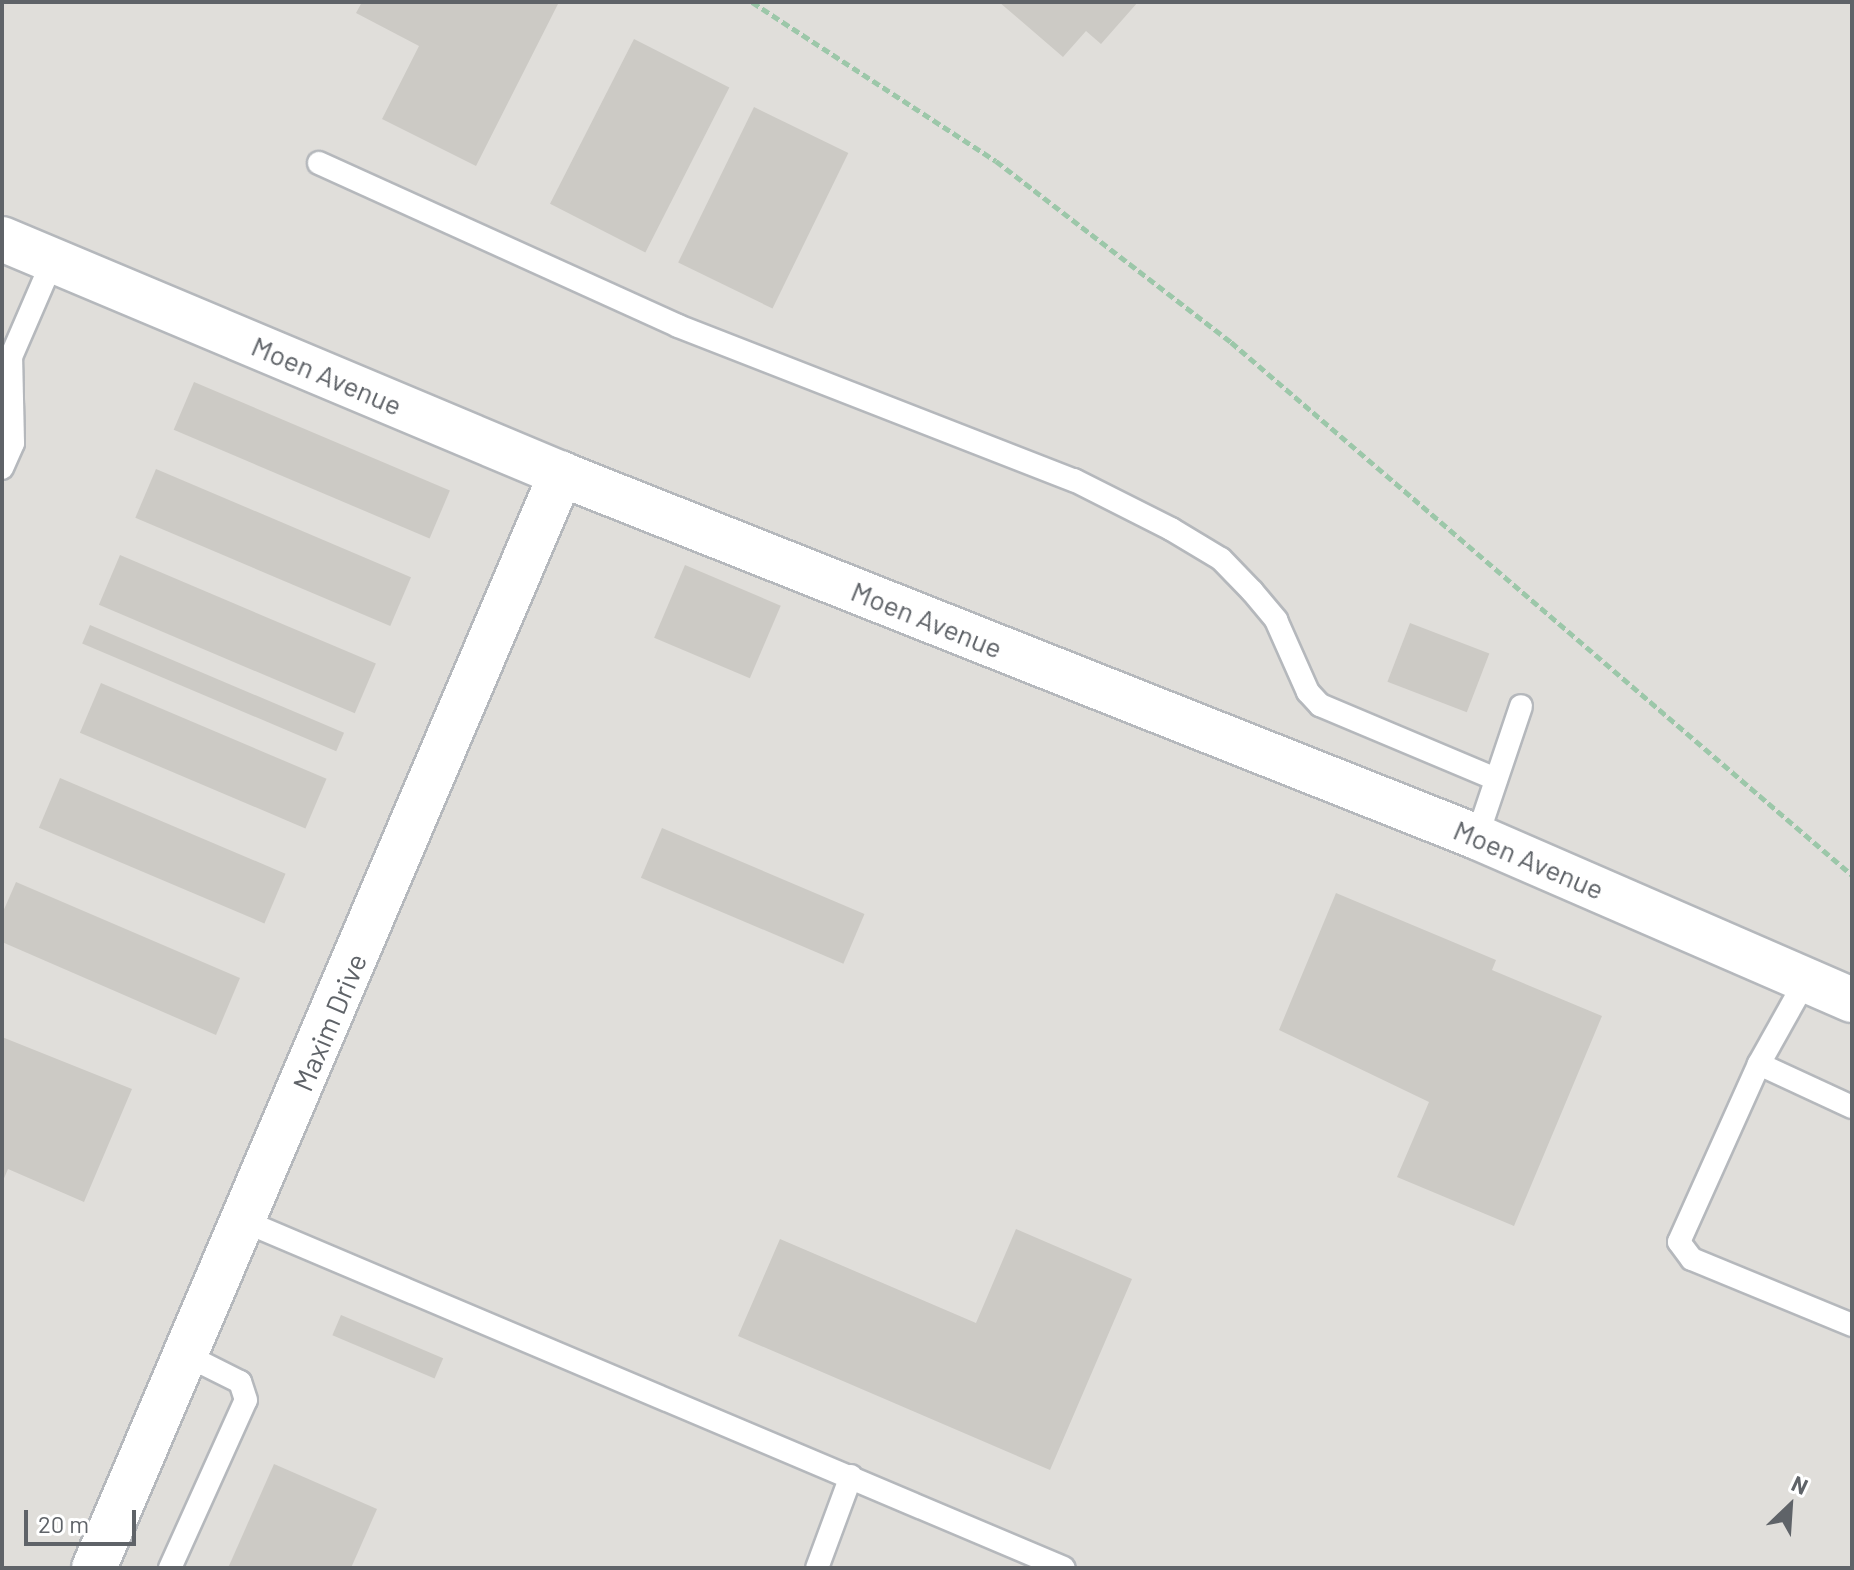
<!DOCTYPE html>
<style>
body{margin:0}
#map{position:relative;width:1854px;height:1570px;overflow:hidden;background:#f1efe8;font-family:Barlow,sans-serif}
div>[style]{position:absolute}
.industrial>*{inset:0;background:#e0deda;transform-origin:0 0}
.building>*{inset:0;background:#cccac5;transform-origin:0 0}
.path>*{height:5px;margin-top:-2.5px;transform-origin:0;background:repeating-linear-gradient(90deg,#9cc7a9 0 8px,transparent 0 12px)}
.roads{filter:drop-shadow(2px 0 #b5b8bc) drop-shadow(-2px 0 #b5b8bc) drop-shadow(0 2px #b5b8bc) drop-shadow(0 -2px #b5b8bc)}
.lane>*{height:22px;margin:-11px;padding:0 11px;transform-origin:11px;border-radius:11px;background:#fff}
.street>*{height:44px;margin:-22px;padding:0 22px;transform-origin:22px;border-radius:22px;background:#fff}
span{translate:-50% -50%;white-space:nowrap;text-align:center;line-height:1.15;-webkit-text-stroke:6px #fff;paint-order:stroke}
.street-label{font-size:28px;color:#5f6368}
.frame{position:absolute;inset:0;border:4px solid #5f6368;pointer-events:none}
.north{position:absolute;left:1750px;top:1466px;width:80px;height:80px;-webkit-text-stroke:6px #fff;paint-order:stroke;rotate:25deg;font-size:22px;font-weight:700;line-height:32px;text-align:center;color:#5f6368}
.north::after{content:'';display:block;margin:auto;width:28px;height:36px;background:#5f6368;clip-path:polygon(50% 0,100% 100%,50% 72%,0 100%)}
.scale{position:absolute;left:24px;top:1510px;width:112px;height:36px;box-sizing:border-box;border:4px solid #5f6368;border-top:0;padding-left:10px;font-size:24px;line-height:28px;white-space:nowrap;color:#5f6368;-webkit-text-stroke:6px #fff;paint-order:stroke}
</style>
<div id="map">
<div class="industrial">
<i style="left:2px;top:2px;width:1850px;height:1566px"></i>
</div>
<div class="building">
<i style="clip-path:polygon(362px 2px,559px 2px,476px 166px,382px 119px,419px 46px,356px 13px)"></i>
<i style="clip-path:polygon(999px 2px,1138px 2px,1101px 44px,1086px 31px,1063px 57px)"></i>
<i style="left:634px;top:39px;width:107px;height:185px;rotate:27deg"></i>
<i style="left:754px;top:107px;width:105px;height:173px;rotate:26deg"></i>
<i style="left:194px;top:382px;width:278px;height:52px;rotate:23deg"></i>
<i style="left:156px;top:469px;width:277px;height:53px;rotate:23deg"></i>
<i style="left:120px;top:555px;width:278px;height:54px;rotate:23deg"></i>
<i style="left:685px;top:565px;width:104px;height:79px;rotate:23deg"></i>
<i style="left:1410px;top:623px;width:85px;height:63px;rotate:21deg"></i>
<i style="left:90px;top:625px;width:276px;height:20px;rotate:23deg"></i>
<i style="left:101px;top:683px;width:245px;height:54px;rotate:23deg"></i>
<i style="left:60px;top:778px;width:245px;height:54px;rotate:23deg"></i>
<i style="left:662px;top:828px;width:220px;height:54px;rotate:23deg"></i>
<i style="clip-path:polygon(16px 882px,240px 978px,216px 1035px,2px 942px,2px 914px)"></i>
<i style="clip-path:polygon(1336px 893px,1496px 960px,1492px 970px,1602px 1016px,1514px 1226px,1397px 1177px,1429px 1102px,1279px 1030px)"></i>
<i style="clip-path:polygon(2px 1037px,132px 1089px,84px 1202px,8px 1169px,2px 1183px)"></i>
<i style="clip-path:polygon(1016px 1229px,1132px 1279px,1050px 1470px,738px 1336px,780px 1239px,976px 1323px)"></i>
<i style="left:341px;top:1315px;width:111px;height:22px;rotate:23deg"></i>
<i style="clip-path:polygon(274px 1464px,377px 1509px,351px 1568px,228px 1568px)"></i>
</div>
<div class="path">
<i style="left:752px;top:2px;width:291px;rotate:33.1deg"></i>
<i style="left:996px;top:161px;width:297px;rotate:37.6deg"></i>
<i style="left:1231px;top:342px;width:818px;rotate:40.64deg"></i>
</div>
<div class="roads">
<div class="lane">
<i style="left:319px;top:163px;width:394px;rotate:24.4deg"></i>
<i style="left:678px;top:326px;width:425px;rotate:21.3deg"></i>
<i style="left:1074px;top:480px;width:109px;rotate:26.8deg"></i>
<i style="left:1171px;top:529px;width:58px;rotate:31deg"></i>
<i style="left:1221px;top:559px;width:45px;rotate:45.9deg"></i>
<i style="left:1252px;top:591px;width:38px;rotate:50deg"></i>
<i style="left:1276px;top:620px;width:79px;rotate:66deg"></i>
<i style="left:1308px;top:692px;width:18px;rotate:47deg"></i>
<i style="left:1320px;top:705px;width:191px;rotate:22.8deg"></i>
<i style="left:2px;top:468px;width:27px;rotate:-66deg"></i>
<i style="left:13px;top:443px;width:86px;rotate:-91.3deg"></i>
<i style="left:11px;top:357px;width:106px;rotate:-66.6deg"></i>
<i style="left:1477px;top:837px;width:138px;rotate:-71.4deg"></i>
<i style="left:1807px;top:978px;width:98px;rotate:119.2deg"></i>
<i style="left:1759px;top:1064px;width:195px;rotate:114.2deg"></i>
<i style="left:1679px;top:1242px;width:21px;rotate:53deg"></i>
<i style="left:1692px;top:1259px;width:173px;rotate:22.4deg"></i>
<i style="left:1759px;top:1064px;width:102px;rotate:24.8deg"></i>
<i style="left:244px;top:1221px;width:890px;rotate:22.94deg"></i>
<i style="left:170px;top:1568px;width:184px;rotate:-65.7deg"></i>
<i style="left:246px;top:1400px;width:19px;rotate:-108deg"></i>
<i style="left:240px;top:1382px;width:60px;rotate:-153.4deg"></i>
<i style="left:817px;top:1568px;width:98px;rotate:-69.7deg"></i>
</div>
<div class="street">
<i style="left:2px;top:239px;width:606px;rotate:22.8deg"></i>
<i style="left:561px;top:474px;width:985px;rotate:21.62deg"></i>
<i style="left:1477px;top:837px;width:409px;rotate:23.5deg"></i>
<i style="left:94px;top:1568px;width:1190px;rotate:-66.88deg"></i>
</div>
</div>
<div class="street-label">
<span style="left:327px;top:375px;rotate:23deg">Moen Avenue</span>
<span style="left:927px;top:619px;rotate:22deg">Moen Avenue</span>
<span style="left:1529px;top:859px;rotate:23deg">Moen Avenue</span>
<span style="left:329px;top:1022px;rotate:-67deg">Maxim Drive</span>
</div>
<div class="frame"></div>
<div class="north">N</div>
<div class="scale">20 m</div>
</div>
